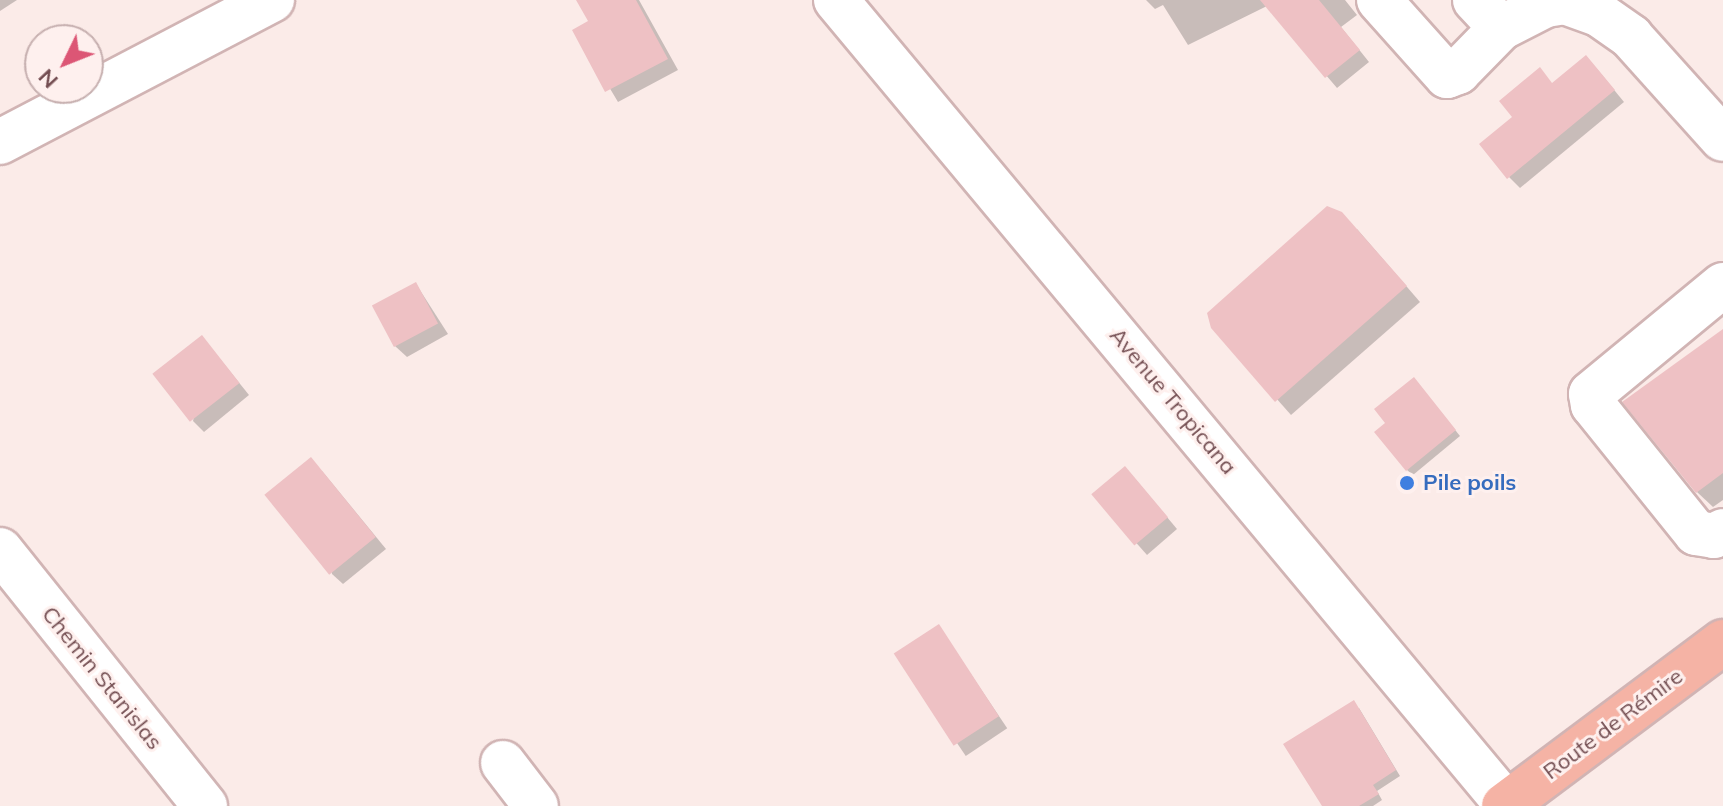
<!DOCTYPE html>
<meta charset="utf-8">
<style>
body{margin:0}
#map{position:relative;width:1723px;height:806px;overflow:hidden;background:#fbebe8;font-family:Mulish,sans-serif}
div>[style]{position:absolute}
.shadow>*{inset:0;background:#0003;transform-origin:0 0}
.building>*{inset:0;background:#eec1c4;transform-origin:0 0}
.roads{filter:drop-shadow(2px 0 #d1b4b4) drop-shadow(-2px 0 #d1b4b4) drop-shadow(0 2px #d1b4b4) drop-shadow(0 -2px #d1b4b4)}
.minor>*{height:44px;margin:-22px;padding:0 22px;transform-origin:22px;border-radius:22px;background:#fff}
.major>*{height:44px;margin:-22px;padding:0 22px;transform-origin:22px;border-radius:22px;background:#f5b3a5}
.dots>*{width:22px;height:22px;translate:-50% -50%;box-sizing:border-box;border:4px solid #fef0ee;border-radius:50%}
span{translate:-50% -50%;white-space:nowrap;text-align:center;line-height:1.15;-webkit-text-stroke:6px #fef0ee;paint-order:stroke}
.street-label{font-size:22px;color:#734d51}
.shop-label{font-size:22px;color:#366cbe;font-weight:700}
.left{translate:0 -50%;text-align:left}
.north{position:absolute;left:24px;top:24px;width:80px;height:80px;box-sizing:border-box;background:#fef0ee;border:2px solid #c6afaf;border-radius:50%;rotate:227deg;font-size:22px;font-weight:700;line-height:32px;text-align:center;color:#734d51}
.north::after{content:'';display:block;margin:auto;width:28px;height:36px;background:#dc5675;clip-path:polygon(50% 0,100% 100%,50% 72%,0 100%)}
</style>
<div id="map">
<div class="shadow">
<i style="clip-path:polygon(0 0,17px 0,0 11px)"></i>
<i style="clip-path:polygon(579px 0,639px 0,678px 70px,618px 102px,575px 30px,590px 22px)"></i>
<i style="clip-path:polygon(1146px 0,1345px 0,1357px 15px,1341px 27px,1369px 62px,1337px 88px,1267px 6px,1188px 45px,1163px 5px,1155px 9px)"></i>
<i style="clip-path:polygon(1597px 69px,1624px 102px,1520px 188px,1509px 177px,1553px 84px)"></i>
<i style="clip-path:polygon(1357px 229px,1420px 302px,1291px 415px,1213px 327px)"></i>
<i style="clip-path:polygon(416px 284px,448px 334px,407px 357px,395px 346px)"></i>
<i style="clip-path:polygon(1723px 332px,1723px 500px,1713px 507px,1697px 492px)"></i>
<i style="clip-path:polygon(212px 349px,249px 395px,204px 432px,193px 421px)"></i>
<i style="clip-path:polygon(1419px 385px,1460px 436px,1413px 475px,1407px 470px)"></i>
<i style="clip-path:polygon(322px 471px,386px 549px,343px 584px,332px 574px)"></i>
<i style="clip-path:polygon(1136px 480px,1177px 529px,1147px 555px,1094px 495px)"></i>
<i style="left:939px;top:627px;width:122px;height:50px;rotate:56deg"></i>
<i style="clip-path:polygon(1359px 708px,1400px 776px,1377px 791px,1382px 800px,1373px 806px,1324px 806px)"></i>
</div>
<div class="building">
<i style="clip-path:polygon(576px 0,636px 0,668px 59px,605px 92px,572px 30px,588px 21px)"></i>
<i style="clip-path:polygon(1260px 0,1319px 0,1360px 50px,1325px 78px)"></i>
<i style="clip-path:polygon(1586px 55px,1615px 90px,1507px 179px,1479px 144px,1512px 117px,1499px 101px,1540px 67px,1552px 83px)"></i>
<i style="clip-path:polygon(1327px 206px,1342px 212px,1407px 286px,1275px 402px,1211px 328px,1207px 313px)"></i>
<i style="left:416px;top:282px;width:47px;height:50px;rotate:62deg"></i>
<i style="clip-path:polygon(1723px 329px,1723px 473px,1696px 493px,1622px 402px)"></i>
<i style="left:202px;top:335px;width:61px;height:63px;rotate:52deg"></i>
<i style="clip-path:polygon(1414px 377px,1456px 430px,1406px 471px,1374px 432px,1385px 423px,1374px 409px)"></i>
<i style="left:311px;top:457px;width:103px;height:60px;rotate:51deg"></i>
<i style="left:1125px;top:466px;width:67px;height:44px;rotate:50deg"></i>
<i style="left:939px;top:624px;width:110px;height:54px;rotate:57deg"></i>
<i style="clip-path:polygon(1354px 700px,1396px 770px,1373px 785px,1379px 794px,1359px 806px,1322px 806px,1283px 744px)"></i>
</div>
<div class="roads">
<div class="minor">
<i style="left:836px;top:0;width:1049px;rotate:50.18deg"></i>
<i style="left:1379px;top:0;width:102px;rotate:48.2deg"></i>
<i style="left:1447px;top:76px;width:12px;rotate:-20deg"></i>
<i style="left:1458px;top:72px;width:62px;rotate:-45.7deg"></i>
<i style="left:1501px;top:28px;width:51px;rotate:-27.1deg"></i>
<i style="left:1546px;top:5px;width:19px;rotate:-9deg"></i>
<i style="left:1565px;top:2px;width:37px;rotate:20deg"></i>
<i style="left:1600px;top:15px;width:38px;rotate:35deg"></i>
<i style="left:1631px;top:37px;width:137px;rotate:48deg"></i>
<i style="left:1475px;top:0;width:38px;rotate:47deg"></i>
<i style="left:0;top:142px;width:307px;rotate:-27.6deg"></i>
<i style="left:1723px;top:285px;width:171px;rotate:140.5deg"></i>
<i style="left:1591px;top:394px;width:11px;rotate:80deg"></i>
<i style="left:1593px;top:405px;width:164px;rotate:51.2deg"></i>
<i style="left:1696px;top:533px;width:18px;rotate:9deg"></i>
<i style="left:1714px;top:536px;width:10px;rotate:-29deg"></i>
<i style="left:0;top:550px;width:328px;rotate:51.3deg"></i>
<i style="left:503px;top:763px;width:54px;rotate:52.5deg"></i>
</div>
<div class="major">
<i style="left:1504px;top:806px;width:274px;rotate:-36.8deg"></i>
</div>
</div>
<div class="dots">
<i style="left:1407px;top:483px;background:#3f7fe0"></i>
</div>
<div class="street-label">
<span style="left:1173px;top:401px;rotate:50deg">Avenue Tropicana</span>
<span style="left:102px;top:678px;rotate:51deg">Chemin Stanislas</span>
<span style="left:1613px;top:724px;rotate:-37deg">Route de Rémire</span>
</div>
<div class="shop-label">
<span class="left" style="left:1423px;top:483px">Pile poils</span>
</div>
<div class="north">N</div>
</div>
